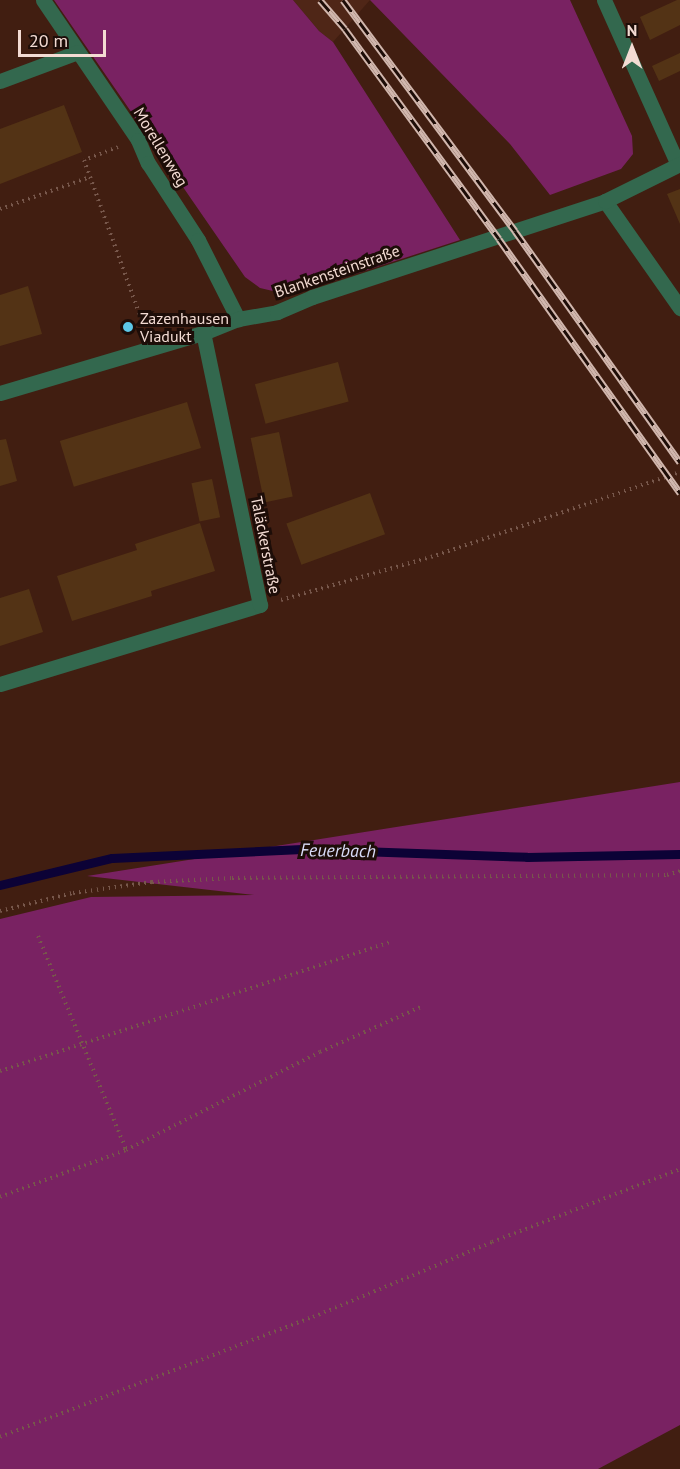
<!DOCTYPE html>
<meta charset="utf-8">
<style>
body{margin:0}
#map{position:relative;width:680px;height:1469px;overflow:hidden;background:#411e11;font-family:"PT Sans",sans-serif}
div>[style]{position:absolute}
.built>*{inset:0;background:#4f2617}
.green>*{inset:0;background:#792262}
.stream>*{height:9px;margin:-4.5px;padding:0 4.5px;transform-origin:4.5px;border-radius:4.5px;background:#0c0236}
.building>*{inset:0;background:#533315;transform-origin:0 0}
.path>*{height:4px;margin-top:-2px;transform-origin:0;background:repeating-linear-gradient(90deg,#77574b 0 1.5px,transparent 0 6px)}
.service>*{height:15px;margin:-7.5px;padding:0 7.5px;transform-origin:7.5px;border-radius:7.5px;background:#33684e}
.minor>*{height:15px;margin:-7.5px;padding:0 7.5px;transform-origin:7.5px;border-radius:7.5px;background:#33684e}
.rail>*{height:7px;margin-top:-3.5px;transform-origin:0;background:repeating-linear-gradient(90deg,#1d0d08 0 14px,#d1b7ae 0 28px);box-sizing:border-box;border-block:2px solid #d1b7ae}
.dots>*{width:16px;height:16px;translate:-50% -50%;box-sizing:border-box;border:3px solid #1d0d08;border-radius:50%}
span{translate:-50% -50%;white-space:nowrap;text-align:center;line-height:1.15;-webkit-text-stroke:6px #1d0d08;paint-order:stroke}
.street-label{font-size:16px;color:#f3dbd3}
.poi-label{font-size:16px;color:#f3dbd3}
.left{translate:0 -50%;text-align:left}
.water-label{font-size:18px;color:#daddf9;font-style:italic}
.north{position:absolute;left:602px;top:18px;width:60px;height:60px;-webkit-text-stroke:4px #1d0d08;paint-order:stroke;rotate:0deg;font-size:16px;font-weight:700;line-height:24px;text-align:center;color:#f3dbd3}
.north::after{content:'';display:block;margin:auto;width:21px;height:27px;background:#f3dbd3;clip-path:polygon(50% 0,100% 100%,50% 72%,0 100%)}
.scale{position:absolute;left:18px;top:30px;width:88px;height:27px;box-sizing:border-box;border:3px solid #f3dbd3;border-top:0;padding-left:8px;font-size:18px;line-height:21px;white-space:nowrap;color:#f3dbd3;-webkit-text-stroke:4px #1d0d08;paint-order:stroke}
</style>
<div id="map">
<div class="built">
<i style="clip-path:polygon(293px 0,370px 0,333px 42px,319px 31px)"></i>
</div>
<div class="green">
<i style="clip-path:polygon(54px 0,293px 0,319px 31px,333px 42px,460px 240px,290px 295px,260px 288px,245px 277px)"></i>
<i style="clip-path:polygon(370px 0,570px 0,632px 136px,633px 154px,621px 169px,550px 195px,510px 144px)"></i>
<i style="clip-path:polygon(680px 782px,680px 1425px,598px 1469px,0 1469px,0 919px,91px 897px,254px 895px,87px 876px)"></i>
</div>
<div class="stream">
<i style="left:0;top:885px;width:115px;rotate:-13.6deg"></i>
<i style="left:112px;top:858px;width:190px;rotate:-2.7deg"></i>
<i style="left:302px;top:849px;width:225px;rotate:2deg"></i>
<i style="left:527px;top:857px;width:153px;rotate:-1.1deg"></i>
</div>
<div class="building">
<i style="clip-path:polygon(677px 0,680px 0,680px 25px,650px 40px,640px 17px)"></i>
<i style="clip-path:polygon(680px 53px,680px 71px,659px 81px,652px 66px)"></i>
<i style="clip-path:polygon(64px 105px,82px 152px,0 184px,0 129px)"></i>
<i style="clip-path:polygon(680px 189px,680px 224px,667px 194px)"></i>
<i style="clip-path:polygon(28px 286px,42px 334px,0 346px,0 295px)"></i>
<i style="left:338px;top:362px;width:41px;height:86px;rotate:75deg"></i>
<i style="left:187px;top:402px;width:48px;height:133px;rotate:73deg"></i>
<i style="left:279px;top:432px;width:66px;height:29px;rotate:78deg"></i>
<i style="clip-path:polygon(6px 439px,17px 481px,0 486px,0 440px)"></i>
<i style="left:212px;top:479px;width:39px;height:21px;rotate:78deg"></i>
<i style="left:370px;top:493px;width:44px;height:89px;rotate:70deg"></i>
<i style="clip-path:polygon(200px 523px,215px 571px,151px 591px,152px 596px,72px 621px,57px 576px,137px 550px,135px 544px)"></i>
<i style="clip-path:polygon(29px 589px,43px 632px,0 646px,0 598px)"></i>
</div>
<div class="path">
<i style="left:118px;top:147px;width:36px;rotate:159deg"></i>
<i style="left:84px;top:160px;width:177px;rotate:70.2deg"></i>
<i style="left:0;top:209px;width:96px;rotate:-19.6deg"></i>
<i style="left:281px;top:600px;width:156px;rotate:-16deg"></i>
<i style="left:431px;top:557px;width:263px;rotate:-18.8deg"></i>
<i style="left:0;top:911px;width:75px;rotate:-13.9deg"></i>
<i style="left:73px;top:893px;width:80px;rotate:-7.9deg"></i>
<i style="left:152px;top:882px;width:80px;rotate:-2.9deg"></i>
<i style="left:232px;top:878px;width:435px;rotate:-0.4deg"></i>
<i style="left:667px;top:875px;width:14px;rotate:-17deg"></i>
<i style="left:38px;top:936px;width:231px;rotate:67.6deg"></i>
<i style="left:0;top:1071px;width:413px;rotate:-18.3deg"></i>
<i style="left:0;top:1197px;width:134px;rotate:-20.5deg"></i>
<i style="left:126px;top:1150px;width:217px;rotate:-26.8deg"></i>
<i style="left:320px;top:1052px;width:113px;rotate:-24.1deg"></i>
<i style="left:0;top:1437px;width:335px;rotate:-21deg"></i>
<i style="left:313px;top:1317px;width:194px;rotate:-22.7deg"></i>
<i style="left:492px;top:1242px;width:202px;rotate:-21.2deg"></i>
</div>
<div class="service">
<i style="left:605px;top:201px;width:131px;rotate:55deg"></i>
</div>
<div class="minor">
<i style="left:43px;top:0;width:169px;rotate:55.8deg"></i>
<i style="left:138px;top:140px;width:25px;rotate:67deg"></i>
<i style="left:148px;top:163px;width:92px;rotate:57deg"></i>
<i style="left:198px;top:240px;width:89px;rotate:63.1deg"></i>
<i style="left:604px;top:0;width:181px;rotate:65.8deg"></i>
<i style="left:0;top:81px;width:83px;rotate:-20.4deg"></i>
<i style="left:0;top:393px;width:212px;rotate:-16.5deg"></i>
<i style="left:203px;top:333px;width:38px;rotate:-22deg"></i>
<i style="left:238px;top:319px;width:40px;rotate:-10deg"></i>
<i style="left:277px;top:312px;width:38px;rotate:-23deg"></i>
<i style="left:312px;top:297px;width:308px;rotate:-18.1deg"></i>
<i style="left:605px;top:201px;width:84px;rotate:-26.3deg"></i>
<i style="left:0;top:684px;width:272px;rotate:-16.9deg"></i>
<i style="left:260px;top:605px;width:278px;rotate:-101.8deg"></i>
</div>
<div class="rail">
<i style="left:320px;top:0;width:38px;rotate:49deg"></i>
<i style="left:345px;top:29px;width:260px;rotate:53.7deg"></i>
<i style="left:499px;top:239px;width:312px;rotate:54.5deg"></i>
<i style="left:343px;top:0;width:288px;rotate:53.3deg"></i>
<i style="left:515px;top:231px;width:284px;rotate:54.5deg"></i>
</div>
<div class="dots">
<i style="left:128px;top:327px;background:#5cc7e8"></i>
</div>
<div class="street-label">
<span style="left:161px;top:147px;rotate:59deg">Morellenweg</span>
<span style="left:337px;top:271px;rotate:-19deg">Blankensteinstraße</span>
<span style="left:266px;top:545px;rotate:79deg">Taläckerstraße</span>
</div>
<div class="poi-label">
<span class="left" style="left:140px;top:327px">Zazenhausen<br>Viadukt</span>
</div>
<div class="water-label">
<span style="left:338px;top:851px;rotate:1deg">Feuerbach</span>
</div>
<div class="north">N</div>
<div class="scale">20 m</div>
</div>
